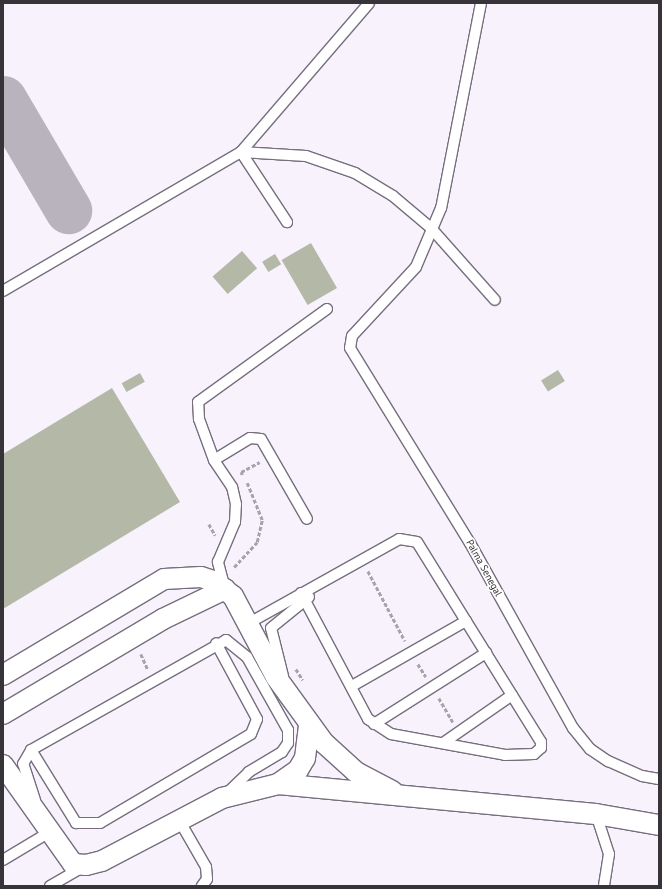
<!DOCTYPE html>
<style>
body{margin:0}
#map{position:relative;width:662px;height:889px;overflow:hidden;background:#f8f2fd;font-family:"PT Sans",sans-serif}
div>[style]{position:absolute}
.taxiway>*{height:47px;margin:-23.5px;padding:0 23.5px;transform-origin:23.5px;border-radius:23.5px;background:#b8b3bc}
.building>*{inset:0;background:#b4b8a7;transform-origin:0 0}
.path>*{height:2.5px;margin-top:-1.25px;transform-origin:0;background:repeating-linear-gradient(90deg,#a7a2ab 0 4px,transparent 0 6px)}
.roads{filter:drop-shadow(1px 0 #766e7d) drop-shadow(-1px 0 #766e7d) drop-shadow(0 1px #766e7d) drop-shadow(0 -1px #766e7d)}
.service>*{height:10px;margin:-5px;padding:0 5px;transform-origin:5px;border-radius:5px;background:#fff}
.minor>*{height:20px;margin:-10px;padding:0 10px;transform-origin:10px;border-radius:10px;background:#fff}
span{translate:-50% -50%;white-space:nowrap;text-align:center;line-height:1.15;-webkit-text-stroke:3.5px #fff;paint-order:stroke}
.street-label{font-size:10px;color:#363339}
.frame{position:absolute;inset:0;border:4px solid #363339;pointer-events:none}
</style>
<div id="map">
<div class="taxiway">
<i style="left:3px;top:99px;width:129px;rotate:59.6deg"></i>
</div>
<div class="building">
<i style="left:311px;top:243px;width:52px;height:34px;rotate:60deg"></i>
<i style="left:242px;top:251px;width:23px;height:39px;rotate:49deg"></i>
<i style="left:275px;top:254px;width:12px;height:15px;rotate:59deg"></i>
<i style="left:558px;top:370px;width:13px;height:20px;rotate:58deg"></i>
<i style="left:140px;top:373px;width:10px;height:21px;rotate:61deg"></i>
<i style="clip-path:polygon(112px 388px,180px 502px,3px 609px,3px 454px)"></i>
</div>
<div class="path">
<i style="left:242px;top:475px;width:3px;rotate:-108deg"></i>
<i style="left:241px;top:472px;width:21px;rotate:-28deg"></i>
<i style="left:209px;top:524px;width:13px;rotate:61deg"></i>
<i style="left:234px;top:567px;width:34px;rotate:-47deg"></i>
<i style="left:257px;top:542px;width:23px;rotate:-77deg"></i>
<i style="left:262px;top:520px;width:40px;rotate:-112deg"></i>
<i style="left:368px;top:571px;width:79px;rotate:62.1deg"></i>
<i style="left:141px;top:654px;width:17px;rotate:66deg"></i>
<i style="left:418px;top:664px;width:15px;rotate:58deg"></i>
<i style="left:296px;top:669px;width:13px;rotate:58deg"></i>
<i style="left:439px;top:698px;width:28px;rotate:60deg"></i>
</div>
<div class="roads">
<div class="service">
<i style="left:481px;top:3px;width:209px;rotate:101deg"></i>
<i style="left:441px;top:208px;width:64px;rotate:113deg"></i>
<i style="left:416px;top:267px;width:94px;rotate:132.8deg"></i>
<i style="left:352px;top:336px;width:12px;rotate:99deg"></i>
<i style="left:350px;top:348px;width:229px;rotate:58.4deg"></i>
<i style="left:470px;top:543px;width:212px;rotate:60.9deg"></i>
<i style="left:573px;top:728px;width:27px;rotate:51deg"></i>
<i style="left:590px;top:749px;width:22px;rotate:34deg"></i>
<i style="left:608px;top:761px;width:37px;rotate:24deg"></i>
<i style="left:642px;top:776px;width:17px;rotate:10deg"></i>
<i style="left:241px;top:152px;width:65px;rotate:3.5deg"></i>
<i style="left:306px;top:156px;width:52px;rotate:19.1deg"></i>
<i style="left:355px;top:173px;width:44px;rotate:31.2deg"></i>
<i style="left:393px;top:196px;width:50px;rotate:40.1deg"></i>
<i style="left:431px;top:228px;width:96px;rotate:48.4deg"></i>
<i style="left:241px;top:152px;width:84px;rotate:56.7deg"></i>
<i style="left:3px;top:291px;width:276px;rotate:-30.3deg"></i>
<i style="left:241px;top:152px;width:196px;rotate:-49.3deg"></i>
<i style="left:214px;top:460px;width:42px;rotate:-31.4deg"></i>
<i style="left:250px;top:438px;width:11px;rotate:5deg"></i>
<i style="left:261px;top:439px;width:92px;rotate:60.1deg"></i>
<i style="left:224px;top:585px;width:24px;rotate:-105deg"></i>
<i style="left:218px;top:562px;width:43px;rotate:-67deg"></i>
<i style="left:235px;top:522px;width:18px;rotate:-87deg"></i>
<i style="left:236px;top:504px;width:17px;rotate:-103deg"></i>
<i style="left:232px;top:487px;width:32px;rotate:-124deg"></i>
<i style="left:214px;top:460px;width:44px;rotate:-110.1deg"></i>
<i style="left:199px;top:419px;width:17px;rotate:-93deg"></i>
<i style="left:198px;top:402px;width:159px;rotate:-35.8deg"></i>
<i style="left:301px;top:593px;width:143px;rotate:62deg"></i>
<i style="left:368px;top:719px;width:27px;rotate:33deg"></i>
<i style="left:391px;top:734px;width:116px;rotate:10.4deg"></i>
<i style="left:505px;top:755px;width:29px;rotate:-2deg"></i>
<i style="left:534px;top:754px;width:9px;rotate:-41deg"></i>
<i style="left:541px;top:748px;width:6px;rotate:-90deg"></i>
<i style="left:541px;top:742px;width:142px;rotate:-121.8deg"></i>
<i style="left:249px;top:623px;width:172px;rotate:-29.2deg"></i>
<i style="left:399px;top:539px;width:18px;rotate:9deg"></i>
<i style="left:417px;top:542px;width:93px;rotate:58.2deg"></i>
<i style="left:466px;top:621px;width:131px;rotate:150.3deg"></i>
<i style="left:283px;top:676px;width:49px;rotate:-104deg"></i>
<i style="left:271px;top:628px;width:49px;rotate:-39.2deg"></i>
<i style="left:374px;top:724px;width:133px;rotate:-32.4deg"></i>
<i style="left:443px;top:743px;width:84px;rotate:-34.8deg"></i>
<i style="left:31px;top:750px;width:86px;rotate:58.3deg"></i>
<i style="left:76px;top:823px;width:24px"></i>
<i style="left:100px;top:823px;width:175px;rotate:-30.5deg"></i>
<i style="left:251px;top:734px;width:16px;rotate:-68deg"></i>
<i style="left:257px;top:719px;width:86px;rotate:-118.3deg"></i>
<i style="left:35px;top:800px;width:38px;rotate:-108deg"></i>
<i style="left:23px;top:764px;width:16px;rotate:-60deg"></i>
<i style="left:31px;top:750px;width:224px;rotate:-29.4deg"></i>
<i style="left:226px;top:640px;width:27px;rotate:39deg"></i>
<i style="left:247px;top:657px;width:84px;rotate:60.7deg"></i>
<i style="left:288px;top:730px;width:13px;rotate:90deg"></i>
<i style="left:288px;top:743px;width:11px;rotate:124deg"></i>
<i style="left:282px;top:752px;width:39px;rotate:149deg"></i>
<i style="left:249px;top:772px;width:29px;rotate:136deg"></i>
<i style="left:596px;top:814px;width:42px;rotate:72deg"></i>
<i style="left:609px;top:854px;width:32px;rotate:99deg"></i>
<i style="left:179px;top:820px;width:54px;rotate:60.1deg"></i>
<i style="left:206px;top:867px;width:12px;rotate:85deg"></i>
<i style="left:207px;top:879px;width:9px;rotate:126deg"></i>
<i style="left:3px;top:860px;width:52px;rotate:-31deg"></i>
<i style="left:50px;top:886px;width:38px;rotate:-30deg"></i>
</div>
<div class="minor">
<i style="left:3px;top:675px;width:187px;rotate:-30.8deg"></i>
<i style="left:164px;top:579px;width:37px;rotate:-3deg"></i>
<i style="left:201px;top:577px;width:13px;rotate:18deg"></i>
<i style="left:213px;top:581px;width:25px;rotate:37deg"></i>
<i style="left:233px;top:596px;width:92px;rotate:62deg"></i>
<i style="left:276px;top:677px;width:82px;rotate:54deg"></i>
<i style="left:324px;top:743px;width:43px;rotate:42.2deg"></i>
<i style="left:356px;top:772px;width:41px;rotate:27.8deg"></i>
<i style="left:3px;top:714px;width:186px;rotate:-30.7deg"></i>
<i style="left:163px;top:619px;width:69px;rotate:-25.8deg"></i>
<i style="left:3px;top:765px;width:121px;rotate:54.7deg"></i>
<i style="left:73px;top:864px;width:13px;rotate:4deg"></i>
<i style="left:86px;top:865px;width:16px;rotate:-14deg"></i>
<i style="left:102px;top:861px;width:136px;rotate:-27.7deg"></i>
<i style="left:222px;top:798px;width:58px;rotate:-14deg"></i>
<i style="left:278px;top:784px;width:319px;rotate:5.4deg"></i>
<i style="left:596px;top:814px;width:64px;rotate:9.9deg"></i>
<i style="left:278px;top:784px;width:24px;rotate:-35deg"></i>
<i style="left:298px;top:770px;width:14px;rotate:-60deg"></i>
<i style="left:305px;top:758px;width:35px;rotate:-83deg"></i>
</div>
</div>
<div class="street-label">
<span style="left:484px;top:568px;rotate:61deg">Palma Senegal</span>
</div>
<div class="frame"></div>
</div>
